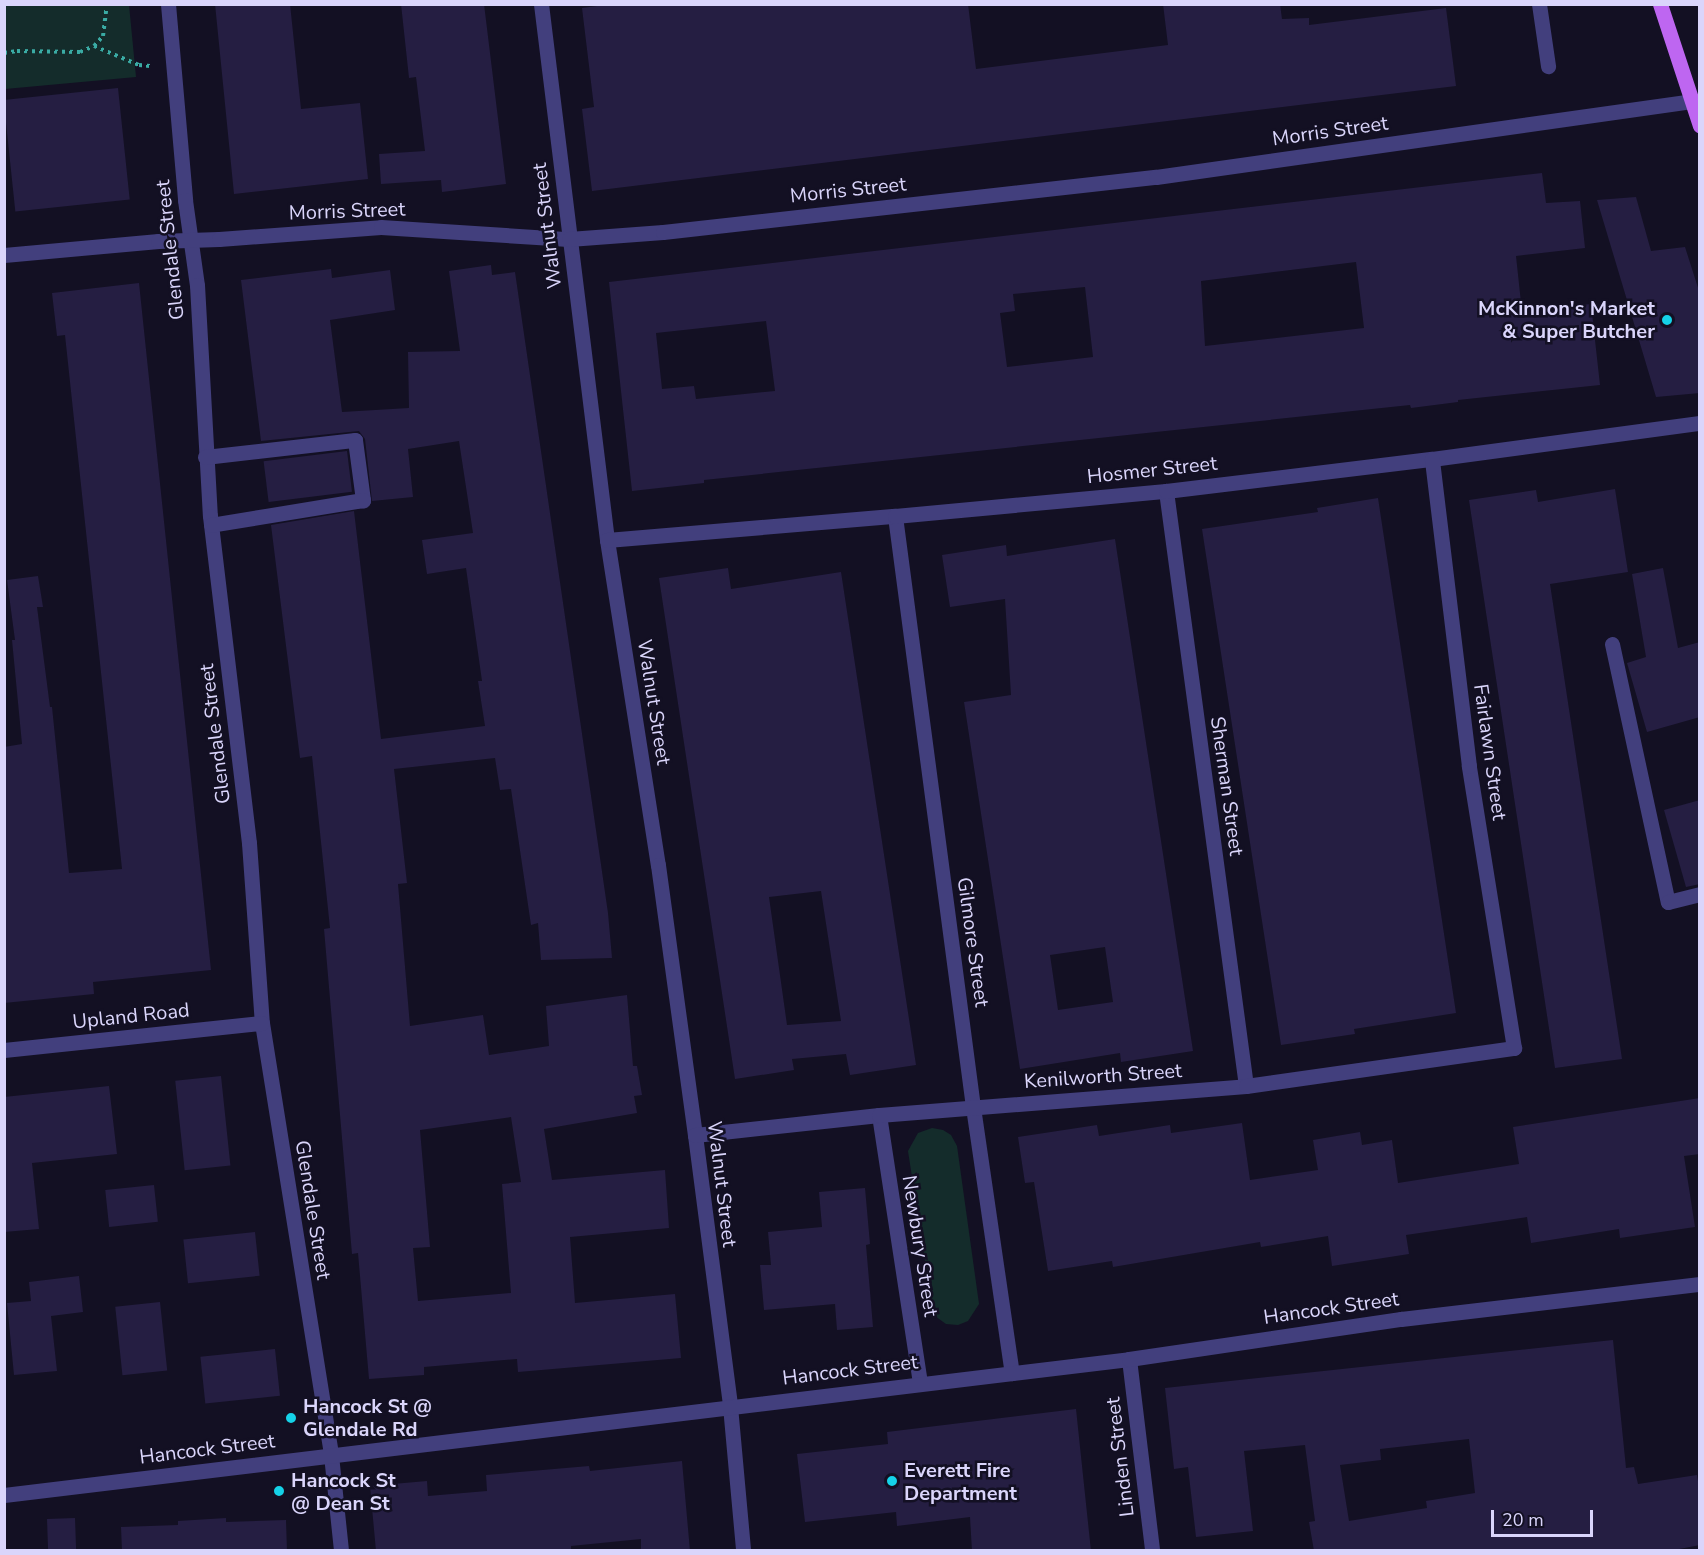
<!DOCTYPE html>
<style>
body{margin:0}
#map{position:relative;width:1704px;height:1555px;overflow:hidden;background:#131023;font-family:"Nunito Sans",sans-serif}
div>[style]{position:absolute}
.green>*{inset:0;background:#142c2b}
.building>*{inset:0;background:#251e42;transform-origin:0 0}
.path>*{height:4px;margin-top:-2px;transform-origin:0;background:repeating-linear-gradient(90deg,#3aaba4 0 3px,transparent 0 7.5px)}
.minor>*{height:15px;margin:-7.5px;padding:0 7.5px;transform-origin:7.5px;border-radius:7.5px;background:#423f7d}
.major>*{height:15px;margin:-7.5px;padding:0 7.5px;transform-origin:7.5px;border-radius:7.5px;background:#be66f1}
.dots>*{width:16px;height:16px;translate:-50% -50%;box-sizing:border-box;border:3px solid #131023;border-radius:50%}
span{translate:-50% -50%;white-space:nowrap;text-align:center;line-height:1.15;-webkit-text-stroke:5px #131023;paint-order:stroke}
.street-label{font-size:20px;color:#dad5fb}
.poi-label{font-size:20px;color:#dad5fb;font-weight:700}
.right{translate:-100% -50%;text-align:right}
.left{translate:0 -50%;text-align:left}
.frame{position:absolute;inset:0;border:6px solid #dad5fb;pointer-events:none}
.scale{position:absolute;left:1491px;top:1510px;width:102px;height:27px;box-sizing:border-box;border:3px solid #dad5fb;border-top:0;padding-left:8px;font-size:18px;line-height:21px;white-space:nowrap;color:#dad5fb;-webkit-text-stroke:4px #131023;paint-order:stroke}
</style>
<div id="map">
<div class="green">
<i style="clip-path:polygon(5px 4px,129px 5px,136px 77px,5px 89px)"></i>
<i style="clip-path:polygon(932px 1128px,943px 1130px,951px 1135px,957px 1146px,979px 1304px,968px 1321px,958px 1325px,946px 1324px,935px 1316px,932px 1306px,908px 1151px,918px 1133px)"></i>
</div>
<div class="building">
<i style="clip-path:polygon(215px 4px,290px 4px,301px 109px,360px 103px,368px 179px,234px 194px)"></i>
<i style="clip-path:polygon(401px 4px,484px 4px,506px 184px,442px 192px,441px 180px,381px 184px,379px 154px,425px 151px,416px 77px,409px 78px)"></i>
<i style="clip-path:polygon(612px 4px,968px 4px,976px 69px,1168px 45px,1163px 4px,1280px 4px,1282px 19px,1309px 18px,1309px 25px,1446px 8px,1456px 86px,592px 191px,582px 109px,594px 107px,582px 8px)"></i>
<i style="left:118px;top:88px;width:112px;height:115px;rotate:84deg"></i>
<i style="clip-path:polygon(evenodd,1542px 173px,1546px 203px,1580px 201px,1585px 248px,1516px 256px,1522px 312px,1591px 304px,1600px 385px,1458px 400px,1458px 402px,1411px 408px,1410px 405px,704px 480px,704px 483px,632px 491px,609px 282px,1542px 173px,1356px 262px,1364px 328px,1205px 346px,1201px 281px,1356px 262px,1542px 173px,1085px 287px,1093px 357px,1007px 367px,1000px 313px,1015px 311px,1013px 294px,1085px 287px,1542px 173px,766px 321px,775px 391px,696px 399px,694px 386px,662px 389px,656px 333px,766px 321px)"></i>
<i style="clip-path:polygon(1636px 197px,1651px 251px,1685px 247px,1700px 294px,1700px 393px,1656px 397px,1597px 200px)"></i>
<i style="clip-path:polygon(evenodd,491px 265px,492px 275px,515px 272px,608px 913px,612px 958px,541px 960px,538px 923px,531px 925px,511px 789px,500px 790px,495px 758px,394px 769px,407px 883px,398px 884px,410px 1026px,483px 1015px,489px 1055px,549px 1046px,546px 1006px,627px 995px,633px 1066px,637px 1066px,642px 1095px,634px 1096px,637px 1113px,544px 1129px,552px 1180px,665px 1170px,669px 1228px,570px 1237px,575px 1303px,675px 1294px,681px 1358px,518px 1372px,517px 1359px,424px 1367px,424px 1375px,369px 1379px,358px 1253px,352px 1254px,324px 929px,330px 928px,312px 756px,300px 758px,271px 525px,354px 511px,381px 739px,485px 726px,478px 681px,482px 681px,466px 568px,427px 574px,422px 540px,473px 533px,459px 441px,408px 449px,413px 497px,372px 501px,365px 439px,359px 431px,261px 441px,241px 280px,331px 269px,332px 278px,390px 270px,395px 310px,330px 320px,342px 412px,409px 408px,408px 352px,460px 351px,449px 271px,491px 265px,511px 1117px,521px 1182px,502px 1184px,511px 1293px,418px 1301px,413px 1248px,430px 1247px,420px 1130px,511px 1117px)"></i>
<i style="clip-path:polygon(139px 283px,211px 970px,93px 982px,94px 994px,4px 1003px,4px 747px,22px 744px,12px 640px,15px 640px,7px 580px,38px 576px,43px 607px,37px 607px,50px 707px,52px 707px,69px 873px,122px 869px,65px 335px,57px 336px,52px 293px)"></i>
<i style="left:347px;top:451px;width:41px;height:84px;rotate:83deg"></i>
<i style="clip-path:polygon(1615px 489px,1628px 572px,1550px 584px,1622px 1059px,1555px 1068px,1469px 500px,1536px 490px,1538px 502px)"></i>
<i style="clip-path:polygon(1378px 498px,1456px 1013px,1354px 1029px,1355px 1034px,1281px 1045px,1202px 529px,1318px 512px,1317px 508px)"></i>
<i style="clip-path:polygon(evenodd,1115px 539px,1193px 1051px,1121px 1062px,1120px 1053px,1020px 1069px,964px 702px,1011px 695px,1005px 599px,950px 607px,942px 555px,1006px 545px,1007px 556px,1115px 539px,1105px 947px,1113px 1002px,1058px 1010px,1050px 955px,1105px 947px)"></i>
<i style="clip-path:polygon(evenodd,728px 568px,731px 589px,841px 572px,916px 1065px,850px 1075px,846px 1054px,792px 1059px,794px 1070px,735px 1079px,659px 578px,728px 568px,821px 891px,841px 1021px,787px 1025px,769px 897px,821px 891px)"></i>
<i style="clip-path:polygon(1663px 568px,1678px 648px,1700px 642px,1700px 717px,1647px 732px,1627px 663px,1646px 657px,1632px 574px)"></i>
<i style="clip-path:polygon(1700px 800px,1700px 884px,1686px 887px,1664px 810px)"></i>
<i style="left:221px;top:1076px;width:90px;height:46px;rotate:84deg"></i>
<i style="clip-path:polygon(109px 1086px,117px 1154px,32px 1163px,39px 1229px,4px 1232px,4px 1097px)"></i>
<i style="clip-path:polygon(1700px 1098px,1700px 1154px,1684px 1156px,1695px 1227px,1620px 1238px,1619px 1229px,1531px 1243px,1527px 1217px,1406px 1235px,1409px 1254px,1332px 1266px,1328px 1236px,1261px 1247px,1260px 1242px,1113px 1267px,1112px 1261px,1048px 1271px,1034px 1182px,1025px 1183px,1018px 1137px,1097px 1125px,1099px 1136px,1170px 1125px,1171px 1133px,1242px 1123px,1250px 1180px,1318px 1170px,1313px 1140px,1360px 1132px,1362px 1145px,1392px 1140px,1398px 1183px,1519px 1164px,1513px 1127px)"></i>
<i style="left:154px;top:1185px;width:37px;height:49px;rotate:84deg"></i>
<i style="clip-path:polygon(865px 1188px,870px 1244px,866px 1245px,873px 1327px,837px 1330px,835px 1304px,764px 1310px,760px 1265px,771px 1265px,768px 1232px,822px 1227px,819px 1192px)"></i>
<i style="left:255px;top:1232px;width:44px;height:72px;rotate:84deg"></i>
<i style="clip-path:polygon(79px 1276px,83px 1312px,51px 1316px,57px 1371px,14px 1375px,7px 1303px,31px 1301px,29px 1282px)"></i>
<i style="left:160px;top:1302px;width:69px;height:45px;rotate:84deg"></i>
<i style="clip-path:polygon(evenodd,1613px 1340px,1626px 1468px,1634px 1467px,1638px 1484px,1697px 1475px,1700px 1494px,1700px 1545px,1669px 1551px,1314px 1551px,1309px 1522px,1315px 1521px,1305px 1445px,1244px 1451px,1253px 1531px,1196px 1537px,1188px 1467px,1174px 1469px,1165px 1388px,1613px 1340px,1469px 1439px,1475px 1493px,1426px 1501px,1427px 1508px,1349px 1521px,1340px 1465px,1381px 1460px,1380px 1449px,1469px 1439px)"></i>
<i style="left:275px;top:1349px;width:47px;height:75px;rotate:84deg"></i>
<i style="clip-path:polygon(1076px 1409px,1091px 1551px,972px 1551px,970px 1517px,897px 1526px,896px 1512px,805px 1522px,797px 1454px,888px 1444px,887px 1432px)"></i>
<i style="clip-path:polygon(682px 1461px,690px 1551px,641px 1551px,641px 1539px,571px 1546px,571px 1551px,376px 1551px,370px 1486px,427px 1481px,428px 1496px,487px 1491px,486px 1475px,589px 1466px,590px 1471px)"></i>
<i style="left:75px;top:1518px;width:33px;height:28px;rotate:88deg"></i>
<i style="clip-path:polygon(226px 1518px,226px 1522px,286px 1520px,287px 1551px,122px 1551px,121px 1527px,178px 1525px,178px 1521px)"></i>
</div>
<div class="path">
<i style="left:94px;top:46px;width:49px;rotate:22.9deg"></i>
<i style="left:139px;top:65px;width:11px;rotate:5deg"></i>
<i style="left:4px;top:53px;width:13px;rotate:-9deg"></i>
<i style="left:17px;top:51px;width:63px;rotate:0.9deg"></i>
<i style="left:80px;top:52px;width:15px;rotate:-23deg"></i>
<i style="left:94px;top:46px;width:13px;rotate:-48deg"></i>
<i style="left:103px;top:36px;width:32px;rotate:-83deg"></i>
</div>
<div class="minor">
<i style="left:168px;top:4px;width:197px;rotate:85deg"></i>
<i style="left:185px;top:200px;width:86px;rotate:82deg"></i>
<i style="left:197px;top:285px;width:231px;rotate:86.8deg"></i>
<i style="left:210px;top:516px;width:329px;rotate:83.2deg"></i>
<i style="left:249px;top:843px;width:180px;rotate:85.9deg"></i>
<i style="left:262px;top:1023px;width:437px;rotate:80.9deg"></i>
<i style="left:331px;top:1455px;width:96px;rotate:84deg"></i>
<i style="left:541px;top:4px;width:540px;rotate:82.98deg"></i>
<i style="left:607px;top:540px;width:329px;rotate:81.1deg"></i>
<i style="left:658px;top:865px;width:273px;rotate:82.2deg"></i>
<i style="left:695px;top:1135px;width:273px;rotate:82.6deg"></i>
<i style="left:730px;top:1406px;width:145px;rotate:84.8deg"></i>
<i style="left:1539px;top:4px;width:63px;rotate:81.7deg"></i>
<i style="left:4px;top:255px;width:155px;rotate:-5.2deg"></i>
<i style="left:158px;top:241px;width:61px;rotate:-1.9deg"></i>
<i style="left:219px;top:239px;width:162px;rotate:-4.2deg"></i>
<i style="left:381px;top:227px;width:188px;rotate:3.7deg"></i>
<i style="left:569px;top:239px;width:94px;rotate:-4.3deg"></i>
<i style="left:663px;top:232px;width:496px;rotate:-6.4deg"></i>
<i style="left:1156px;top:177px;width:541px;rotate:-8.07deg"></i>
<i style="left:205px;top:457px;width:151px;rotate:-6.5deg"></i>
<i style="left:355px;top:440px;width:61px;rotate:82.4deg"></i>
<i style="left:363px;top:500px;width:154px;rotate:170.7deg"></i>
<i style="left:1166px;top:491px;width:600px;rotate:82.34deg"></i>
<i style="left:895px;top:516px;width:596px;rotate:82.48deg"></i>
<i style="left:973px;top:1107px;width:269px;rotate:81.7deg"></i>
<i style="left:607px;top:540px;width:289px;rotate:-4.8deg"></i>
<i style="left:895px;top:516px;width:272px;rotate:-5.3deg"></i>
<i style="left:1166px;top:491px;width:268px;rotate:-6.9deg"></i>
<i style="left:1432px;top:459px;width:270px;rotate:-7.7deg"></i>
<i style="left:1612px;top:644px;width:264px;rotate:77.8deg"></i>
<i style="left:1668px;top:902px;width:33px;rotate:-14deg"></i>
<i style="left:4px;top:1050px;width:259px;rotate:-6deg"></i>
<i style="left:879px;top:1115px;width:271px;rotate:81.3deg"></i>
<i style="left:695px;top:1135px;width:185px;rotate:-6.2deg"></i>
<i style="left:879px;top:1115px;width:368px;rotate:-4.5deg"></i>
<i style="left:1246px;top:1086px;width:271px;rotate:-8.1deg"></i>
<i style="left:1514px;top:1048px;width:286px;rotate:-99.1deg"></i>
<i style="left:1469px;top:766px;width:309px;rotate:-96.9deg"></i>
<i style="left:1129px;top:1359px;width:192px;rotate:83.1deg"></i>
<i style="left:4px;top:1495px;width:1133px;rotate:-6.89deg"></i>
<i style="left:1129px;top:1359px;width:275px;rotate:-8.4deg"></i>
<i style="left:1401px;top:1319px;width:301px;rotate:-6.7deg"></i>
</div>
<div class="major">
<i style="left:1660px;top:4px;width:128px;rotate:71.8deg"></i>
</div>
<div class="dots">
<i style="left:1667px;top:320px;background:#15d2e8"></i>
<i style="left:291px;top:1418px;background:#15d2e8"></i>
<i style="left:892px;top:1481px;background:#15d2e8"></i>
<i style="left:279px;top:1491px;background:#15d2e8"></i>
</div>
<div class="street-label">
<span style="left:1330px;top:131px;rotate:-8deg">Morris Street</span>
<span style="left:848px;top:190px;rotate:-6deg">Morris Street</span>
<span style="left:347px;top:211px;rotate:-2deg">Morris Street</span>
<span style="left:547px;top:226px;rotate:-97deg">Walnut Street</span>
<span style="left:170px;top:250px;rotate:-96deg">Glendale Street</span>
<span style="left:1152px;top:470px;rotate:-6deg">Hosmer Street</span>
<span style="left:654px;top:702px;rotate:81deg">Walnut Street</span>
<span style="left:215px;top:734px;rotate:-97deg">Glendale Street</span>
<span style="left:1490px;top:752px;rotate:82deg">Fairlawn Street</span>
<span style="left:1227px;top:786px;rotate:82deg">Sherman Street</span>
<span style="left:973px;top:942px;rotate:82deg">Gilmore Street</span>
<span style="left:131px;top:1016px;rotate:-6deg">Upland Road</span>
<span style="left:1103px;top:1076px;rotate:-4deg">Kenilworth Street</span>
<span style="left:722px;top:1184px;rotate:83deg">Walnut Street</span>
<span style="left:313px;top:1210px;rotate:81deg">Glendale Street</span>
<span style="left:920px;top:1246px;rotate:81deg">Newbury Street</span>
<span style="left:1331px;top:1308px;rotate:-8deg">Hancock Street</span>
<span style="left:850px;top:1370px;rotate:-7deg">Hancock Street</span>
<span style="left:207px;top:1449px;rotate:-7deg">Hancock Street</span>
<span style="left:1120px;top:1457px;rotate:-97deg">Linden Street</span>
</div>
<div class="poi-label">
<span class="right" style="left:1655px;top:320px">McKinnon's Market<br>&amp; Super Butcher</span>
<span class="left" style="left:303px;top:1418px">Hancock St @<br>Glendale Rd</span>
<span class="left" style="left:904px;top:1482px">Everett Fire<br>Department</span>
<span class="left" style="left:291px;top:1492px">Hancock St<br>@ Dean St</span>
</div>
<div class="frame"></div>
<div class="scale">20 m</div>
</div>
